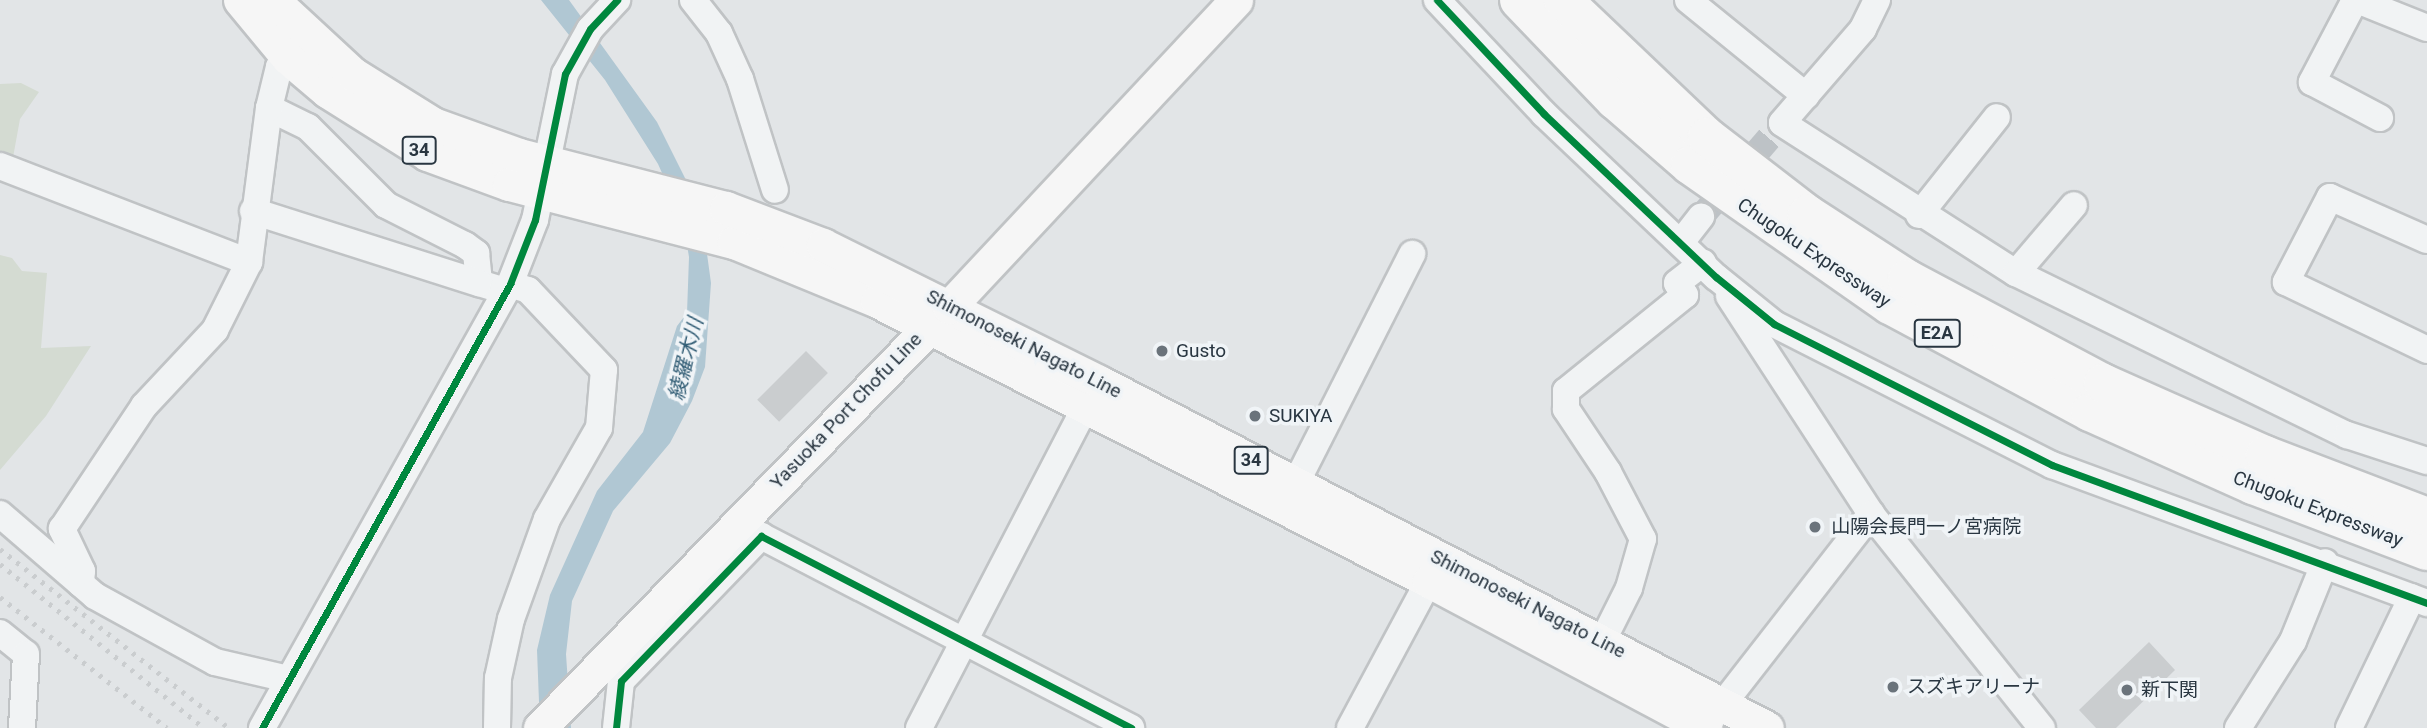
<!DOCTYPE html>
<meta charset="utf-8">
<style>
body{margin:0}
#map{position:relative;width:2427px;height:728px;overflow:hidden;background:#e2e5e7;font-family:Roboto,"Noto Sans JP",sans-serif}
div>[style]{position:absolute}
.green>*{inset:0;background:#d4dbd2}
.water>*{inset:0;background:#b0c7d3}
.building>*{inset:0;background:#cacdcf;transform-origin:0 0}
.minor-tunnel>*{height:26px;margin-top:-13px;transform-origin:0;background:repeating-linear-gradient(90deg,#bdc2c6 0 26px,transparent 0 39px)}
.roads{filter:drop-shadow(2px 0 #c0c3c5) drop-shadow(-2px 0 #c0c3c5) drop-shadow(0 2px #c0c3c5) drop-shadow(0 -2px #c0c3c5)}
.minor>*{height:26px;margin:-13px;padding:0 13px;transform-origin:13px;border-radius:13px;background:#f1f3f4}
.major>*{height:33px;margin:-16.5px;padding:0 16.5px;transform-origin:16.5px;border-radius:16.5px;background:#f6f6f6}
.highway>*{height:38px;margin:-19px;padding:0 19px;transform-origin:19px;border-radius:19px;background:#f6f6f6}
.rail>*{height:5px;margin-top:-2.5px;transform-origin:0;background:repeating-linear-gradient(90deg,#cacdcf 0 3.5px,transparent 0 10.5px)}
.cycleway>*{height:7px;margin:-3.5px;padding:0 3.5px;transform-origin:3.5px;border-radius:3.5px;background:#00873e}
.dots>*{width:19px;height:19px;translate:-50% -50%;box-sizing:border-box;border:4px solid #f0f4f7;border-radius:50%}
span{translate:-50% -50%;white-space:nowrap;text-align:center;line-height:1.15;-webkit-text-stroke:7px #f0f4f7;paint-order:stroke}
.shield-label span{padding:2px 5px;background:#f0f4f7;border:2px solid;border-radius:5px;-webkit-text-stroke-width:0}
.shield-label{font-size:18px;color:#293641;font-weight:700}
.street-label{font-size:19px;color:#293641}
.poi-label{font-size:19px;color:#293641}
.left{translate:0 -50%;text-align:left}
.water-label{font-size:21px;color:#325d75;font-style:italic}
</style>
<div id="map">
<div class="green">
<i style="clip-path:polygon(21px 83px,39px 92px,20px 119px,12px 163px,0 159px,0 84px)"></i>
<i style="clip-path:polygon(0 255px,12px 258px,22px 271px,47px 273px,41px 348px,91px 346px,46px 416px,0 470px)"></i>
</div>
<div class="water">
<i style="clip-path:polygon(541px 0,569px 0,657px 122px,701px 210px,711px 283px,705px 367px,692px 401px,670px 443px,613px 511px,572px 601px,566px 654px,571px 728px,540px 728px,537px 650px,550px 595px,597px 491px,643px 432px,677px 326px,687px 313px,689px 257px,683px 220px,658px 164px,605px 80px)"></i>
</div>
<div class="building">
<i style="left:806px;top:351px;width:31px;height:69px;rotate:45deg"></i>
<i style="clip-path:polygon(2149px 642px,2175px 670px,2116px 728px,2096px 728px,2079px 710px)"></i>
</div>
<div class="minor-tunnel">
<i style="left:1701px;top:217px;width:124px;rotate:-49.2deg"></i>
</div>
<div class="roads">
<div class="minor">
<i style="left:693px;top:0;width:42px;rotate:51.8deg"></i>
<i style="left:719px;top:33px;width:51px;rotate:65.5deg"></i>
<i style="left:740px;top:79px;width:116px;rotate:72.5deg"></i>
<i style="left:1437px;top:0;width:156px;rotate:46.8deg"></i>
<i style="left:1544px;top:114px;width:237px;rotate:43.5deg"></i>
<i style="left:1716px;top:277px;width:75px;rotate:39deg"></i>
<i style="left:1774px;top:324px;width:312px;rotate:26.9deg"></i>
<i style="left:2052px;top:465px;width:400px;rotate:20.2deg"></i>
<i style="left:1688px;top:0;width:152px;rotate:39.1deg"></i>
<i style="left:1877px;top:0;width:32px;rotate:116deg"></i>
<i style="left:1863px;top:29px;width:124px;rotate:130.8deg"></i>
<i style="left:1782px;top:123px;width:278px;rotate:32.7deg"></i>
<i style="left:2016px;top:273px;width:369px;rotate:26.1deg"></i>
<i style="left:2347px;top:435px;width:84px;rotate:18deg"></i>
<i style="left:2355px;top:0;width:93px;rotate:117.7deg"></i>
<i style="left:2312px;top:82px;width:77px;rotate:27.9deg"></i>
<i style="left:2357px;top:0;width:75px;rotate:21.8deg"></i>
<i style="left:269px;top:108px;width:43px;rotate:26deg"></i>
<i style="left:308px;top:127px;width:110px;rotate:45deg"></i>
<i style="left:386px;top:205px;width:89px;rotate:26.9deg"></i>
<i style="left:465px;top:245px;width:14px;rotate:36deg"></i>
<i style="left:476px;top:253px;width:30px;rotate:84deg"></i>
<i style="left:479px;top:283px;width:28px;rotate:17deg"></i>
<i style="left:0;top:166px;width:267px;rotate:21.1deg"></i>
<i style="left:253px;top:211px;width:237px;rotate:17.7deg"></i>
<i style="left:1919px;top:215px;width:125px;rotate:-51.5deg"></i>
<i style="left:2427px;top:240px;width:106px;rotate:-156.1deg"></i>
<i style="left:2330px;top:197px;width:96px;rotate:117.4deg"></i>
<i style="left:2286px;top:282px;width:157px;rotate:25.7deg"></i>
<i style="left:1682px;top:241px;width:31px;rotate:-52deg"></i>
<i style="left:2016px;top:273px;width:89px;rotate:-49.5deg"></i>
<i style="left:1729px;top:296px;width:260px;rotate:56.9deg"></i>
<i style="left:1871px;top:514px;width:274px;rotate:51.4deg"></i>
<i style="left:1296px;top:483px;width:257px;rotate:-63.1deg"></i>
<i style="left:0;top:514px;width:125px;rotate:40.8deg"></i>
<i style="left:95px;top:596px;width:137px;rotate:28.8deg"></i>
<i style="left:215px;top:662px;width:75px;rotate:13.1deg"></i>
<i style="left:81px;top:584px;width:13px;rotate:-86deg"></i>
<i style="left:82px;top:571px;width:47px;rotate:-115.5deg"></i>
<i style="left:62px;top:529px;width:148px;rotate:-56.3deg"></i>
<i style="left:144px;top:406px;width:104px;rotate:-46.9deg"></i>
<i style="left:215px;top:330px;width:76px;rotate:-63.4deg"></i>
<i style="left:249px;top:262px;width:155px;rotate:-82.6deg"></i>
<i style="left:269px;top:108px;width:42px;rotate:-76.3deg"></i>
<i style="left:279px;top:67px;width:13px;rotate:-45deg"></i>
<i style="left:0;top:633px;width:33px;rotate:39deg"></i>
<i style="left:26px;top:654px;width:74px;rotate:93.1deg"></i>
<i style="left:1594px;top:658px;width:78px;rotate:-63.4deg"></i>
<i style="left:1629px;top:588px;width:51px;rotate:-74.1deg"></i>
<i style="left:1643px;top:539px;width:76px;rotate:-117.6deg"></i>
<i style="left:1608px;top:472px;width:76px;rotate:-123.7deg"></i>
<i style="left:1566px;top:409px;width:18px;rotate:-90deg"></i>
<i style="left:1566px;top:391px;width:153px;rotate:-38.9deg"></i>
<i style="left:1685px;top:295px;width:14px;rotate:-124deg"></i>
<i style="left:1677px;top:283px;width:33px;rotate:-38deg"></i>
<i style="left:1712px;top:718px;width:259px;rotate:-52.1deg"></i>
<i style="left:262px;top:728px;width:509px;rotate:-60.81deg"></i>
<i style="left:510px;top:284px;width:69px;rotate:-68.7deg"></i>
<i style="left:535px;top:220px;width:149px;rotate:-78.4deg"></i>
<i style="left:565px;top:74px;width:51px;rotate:-60.9deg"></i>
<i style="left:590px;top:29px;width:40px;rotate:-47deg"></i>
<i style="left:497px;top:728px;width:50px;rotate:-88.9deg"></i>
<i style="left:498px;top:678px;width:60px;rotate:-77.6deg"></i>
<i style="left:511px;top:619px;width:106px;rotate:-70.2deg"></i>
<i style="left:547px;top:519px;width:105px;rotate:-60.3deg"></i>
<i style="left:599px;top:428px;width:58px;rotate:-85.1deg"></i>
<i style="left:604px;top:370px;width:110px;rotate:-133.5deg"></i>
<i style="left:528px;top:290px;width:19px;rotate:-162deg"></i>
<i style="left:616px;top:728px;width:47px;rotate:-83.9deg"></i>
<i style="left:621px;top:681px;width:202px;rotate:-46deg"></i>
<i style="left:761px;top:536px;width:417px;rotate:27.4deg"></i>
<i style="left:919px;top:728px;width:380px;rotate:-62.6deg"></i>
<i style="left:1350px;top:728px;width:184px;rotate:-61.8deg"></i>
<i style="left:2238px;top:728px;width:103px;rotate:-57.7deg"></i>
<i style="left:2293px;top:641px;width:85px;rotate:-67.9deg"></i>
<i style="left:2349px;top:728px;width:145px;rotate:-64.3deg"></i>
</div>
<div class="major">
<i style="left:240px;top:0;width:75px;rotate:50.4deg"></i>
<i style="left:288px;top:58px;width:51px;rotate:40.2deg"></i>
<i style="left:327px;top:91px;width:118px;rotate:32.2deg"></i>
<i style="left:427px;top:154px;width:87px;rotate:20.1deg"></i>
<i style="left:509px;top:184px;width:232px;rotate:14.5deg"></i>
<i style="left:734px;top:242px;width:155px;rotate:22.4deg"></i>
<i style="left:877px;top:301px;width:619px;rotate:26.9deg"></i>
<i style="left:1429px;top:581px;width:313px;rotate:28deg"></i>
<i style="left:273px;top:0;width:109px;rotate:42.8deg"></i>
<i style="left:353px;top:74px;width:94px;rotate:32deg"></i>
<i style="left:433px;top:124px;width:91px;rotate:19.8deg"></i>
<i style="left:519px;top:155px;width:214px;rotate:14.4deg"></i>
<i style="left:726px;top:208px;width:104px;rotate:20.9deg"></i>
<i style="left:823px;top:245px;width:308px;rotate:26.4deg"></i>
<i style="left:1099px;top:382px;width:752px;rotate:27.38deg"></i>
<i style="left:540px;top:728px;width:587px;rotate:-45.83deg"></i>
<i style="left:949px;top:307px;width:420px;rotate:-46.9deg"></i>
</div>
<div class="highway">
<i style="left:1519px;top:0;width:139px;rotate:46.2deg"></i>
<i style="left:1615px;top:100px;width:99px;rotate:40.9deg"></i>
<i style="left:1690px;top:165px;width:244px;rotate:35deg"></i>
<i style="left:1890px;top:305px;width:227px;rotate:28.1deg"></i>
<i style="left:2090px;top:412px;width:179px;rotate:24.1deg"></i>
<i style="left:2253px;top:485px;width:186px;rotate:20.8deg"></i>
<i style="left:1563px;top:0;width:199px;rotate:43.6deg"></i>
<i style="left:1707px;top:137px;width:126px;rotate:37.6deg"></i>
<i style="left:1807px;top:214px;width:119px;rotate:33deg"></i>
<i style="left:1907px;top:279px;width:222px;rotate:28deg"></i>
<i style="left:2103px;top:383px;width:177px;rotate:24deg"></i>
<i style="left:2265px;top:455px;width:173px;rotate:20.9deg"></i>
</div>
</div>
<div class="rail">
<i style="left:0;top:549px;width:291px;rotate:38deg"></i>
<i style="left:0;top:564px;width:262px;rotate:38.8deg"></i>
<i style="left:0;top:597px;width:212px;rotate:38.1deg"></i>
</div>
<div class="cycleway">
<i style="left:1437px;top:0;width:156px;rotate:46.8deg"></i>
<i style="left:1544px;top:114px;width:237px;rotate:43.5deg"></i>
<i style="left:1716px;top:277px;width:75px;rotate:39deg"></i>
<i style="left:1774px;top:324px;width:312px;rotate:26.9deg"></i>
<i style="left:2052px;top:465px;width:400px;rotate:20.2deg"></i>
<i style="left:262px;top:728px;width:509px;rotate:-60.81deg"></i>
<i style="left:510px;top:284px;width:69px;rotate:-68.7deg"></i>
<i style="left:535px;top:220px;width:149px;rotate:-78.4deg"></i>
<i style="left:565px;top:74px;width:51px;rotate:-60.9deg"></i>
<i style="left:590px;top:29px;width:40px;rotate:-47deg"></i>
<i style="left:616px;top:728px;width:47px;rotate:-83.9deg"></i>
<i style="left:621px;top:681px;width:202px;rotate:-46deg"></i>
<i style="left:761px;top:536px;width:417px;rotate:27.4deg"></i>
</div>
<div class="dots">
<i style="left:1162px;top:351px;background:#6a737b"></i>
<i style="left:1255px;top:416px;background:#6a737b"></i>
<i style="left:1815px;top:527px;background:#6a737b"></i>
<i style="left:1893px;top:687px;background:#6a737b"></i>
<i style="left:2127px;top:690px;background:#6a737b"></i>
</div>
<div class="shield-label">
<span style="left:419px;top:150px">34</span>
<span style="left:1937px;top:333px">E2A</span>
<span style="left:1251px;top:460px">34</span>
</div>
<div class="street-label">
<span style="left:1814px;top:253px;rotate:34deg">Chugoku Expressway</span>
<span style="left:1024px;top:344px;rotate:27deg">Shimonoseki Nagato Line</span>
<span style="left:846px;top:411px;rotate:-46deg">Yasuoka Port Chofu Line</span>
<span style="left:2318px;top:509px;rotate:21deg">Chugoku Expressway</span>
<span style="left:1528px;top:604px;rotate:27deg">Shimonoseki Nagato Line</span>
</div>
<div class="poi-label">
<span class="left" style="left:1176px;top:351px">Gusto</span>
<span class="left" style="left:1269px;top:416px">SUKIYA</span>
<span class="left" style="left:1831px;top:527px">山陽会長門一ノ宮病院</span>
<span class="left" style="left:1907px;top:687px">スズキアリーナ</span>
<span class="left" style="left:2141px;top:690px">新下関</span>
</div>
<div class="water-label">
<span style="left:686px;top:359px;rotate:-76deg">綾羅木川</span>
</div>
</div>
